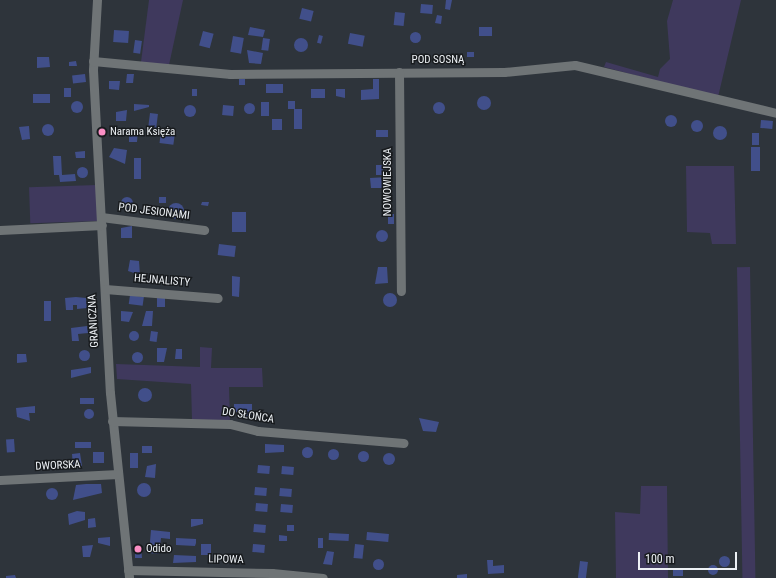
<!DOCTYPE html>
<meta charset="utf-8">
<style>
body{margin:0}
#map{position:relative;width:776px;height:578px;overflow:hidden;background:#2e343b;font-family:"Roboto Condensed",sans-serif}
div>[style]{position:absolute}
.green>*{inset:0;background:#3f395d;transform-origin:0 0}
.building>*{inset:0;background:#414f8a;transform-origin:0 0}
.round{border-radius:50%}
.minor>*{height:9px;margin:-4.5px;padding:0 4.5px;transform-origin:4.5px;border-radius:4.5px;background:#6f7476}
.dots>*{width:11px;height:11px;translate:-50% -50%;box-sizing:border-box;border:2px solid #181b1e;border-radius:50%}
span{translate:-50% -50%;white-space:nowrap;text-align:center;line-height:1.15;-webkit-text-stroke:3px #181b1e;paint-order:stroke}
.street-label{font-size:11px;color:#edf1f5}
.poi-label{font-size:11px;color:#edf1f5}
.left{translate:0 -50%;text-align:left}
.scale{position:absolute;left:638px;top:552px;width:99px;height:18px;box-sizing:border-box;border:2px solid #edf1f5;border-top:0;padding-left:5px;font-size:12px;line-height:14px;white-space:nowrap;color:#edf1f5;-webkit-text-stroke:3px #181b1e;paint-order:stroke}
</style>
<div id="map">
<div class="green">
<i style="clip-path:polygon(149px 0,183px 0,169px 65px,141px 62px)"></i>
<i style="clip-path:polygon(673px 0,741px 0,718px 97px,604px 67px,606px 62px,658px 77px,660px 69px,670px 59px,667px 21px)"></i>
<i style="clip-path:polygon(686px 166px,734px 166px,736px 244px,712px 244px,710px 233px,687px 232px)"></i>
<i style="left:97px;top:185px;width:36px;height:68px;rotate:88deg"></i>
<i style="left:750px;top:267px;width:311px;height:13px;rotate:89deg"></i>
<i style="clip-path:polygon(200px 347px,212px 348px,211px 368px,262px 368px,263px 387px,229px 387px,230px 421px,192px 420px,191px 384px,117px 379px,116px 364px,200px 367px)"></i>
<i style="clip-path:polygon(641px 486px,667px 486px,668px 578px,616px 578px,615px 512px,640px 514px)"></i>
</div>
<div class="building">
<i style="clip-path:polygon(446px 0,452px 0,450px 10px,445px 9px)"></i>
<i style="left:421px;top:4px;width:12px;height:9px;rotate:5deg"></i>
<i style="left:302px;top:8px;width:12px;height:11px;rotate:14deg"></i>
<i style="left:395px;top:12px;width:10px;height:13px;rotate:6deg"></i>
<i style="clip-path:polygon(437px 15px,442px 16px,441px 24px,435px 23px)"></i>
<i style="clip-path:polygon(250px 27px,265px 30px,263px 37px,248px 35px)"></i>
<i style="left:479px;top:27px;width:13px;height:9px"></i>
<i style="left:114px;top:30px;width:15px;height:12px;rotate:4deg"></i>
<i style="left:203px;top:31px;width:11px;height:15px;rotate:15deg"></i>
<i class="round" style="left:409.5px;top:31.5px;width:11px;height:11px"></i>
<i style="left:350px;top:33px;width:15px;height:11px;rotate:11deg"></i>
<i style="left:319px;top:35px;width:4px;height:8px;rotate:14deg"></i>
<i style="left:233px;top:36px;width:11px;height:16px;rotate:10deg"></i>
<i style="left:263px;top:38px;width:7px;height:12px;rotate:8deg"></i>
<i class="round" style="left:294px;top:38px;width:14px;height:14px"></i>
<i style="left:135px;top:40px;width:7px;height:13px;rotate:8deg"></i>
<i style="clip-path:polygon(247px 50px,263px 53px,261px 64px,249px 63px)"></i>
<i style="left:467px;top:52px;width:7px;height:5px"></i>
<i style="clip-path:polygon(37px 57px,49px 57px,50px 67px,37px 68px)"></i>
<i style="clip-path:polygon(76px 61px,77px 66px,69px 66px,69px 62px)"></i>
<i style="left:85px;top:74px;width:8px;height:13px;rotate:83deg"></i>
<i style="clip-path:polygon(127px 74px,134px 74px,133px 83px,126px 83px)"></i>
<i style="left:239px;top:79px;width:6px;height:6px"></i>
<i style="clip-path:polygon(373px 79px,379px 79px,379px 99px,361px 100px,361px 90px,373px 89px)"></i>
<i style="clip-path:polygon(109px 81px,120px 81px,119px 90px,109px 89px)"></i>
<i style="left:283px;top:84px;width:9px;height:17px;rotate:90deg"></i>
<i style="left:64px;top:88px;width:7px;height:9px"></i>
<i style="left:192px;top:89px;width:5px;height:7px"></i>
<i style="left:325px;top:89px;width:9px;height:14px;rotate:90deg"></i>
<i style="clip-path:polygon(336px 89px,345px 89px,345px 98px,336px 96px)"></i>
<i style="left:50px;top:94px;width:9px;height:17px;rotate:90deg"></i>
<i class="round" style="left:477px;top:96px;width:14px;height:14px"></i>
<i style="left:288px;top:101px;width:7px;height:8px"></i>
<i class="round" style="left:71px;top:101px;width:12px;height:12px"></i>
<i class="round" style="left:433px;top:102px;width:12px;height:12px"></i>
<i style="left:261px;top:102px;width:8px;height:14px"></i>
<i class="round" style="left:243.5px;top:102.5px;width:11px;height:11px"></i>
<i style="clip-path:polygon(134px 104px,149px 105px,149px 107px,134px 111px)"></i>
<i class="round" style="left:184px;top:105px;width:12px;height:12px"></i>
<i style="left:223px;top:105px;width:11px;height:10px;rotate:5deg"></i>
<i style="left:294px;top:109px;width:8px;height:20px"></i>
<i style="clip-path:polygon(127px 110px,126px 121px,116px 121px,116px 112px)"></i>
<i style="left:150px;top:113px;width:8px;height:14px;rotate:7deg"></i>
<i class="round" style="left:665px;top:115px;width:12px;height:12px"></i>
<i style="left:282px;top:119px;width:11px;height:10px;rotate:90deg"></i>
<i class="round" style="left:691px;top:120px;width:12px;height:12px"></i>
<i style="left:761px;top:120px;width:12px;height:8px;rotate:5deg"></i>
<i class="round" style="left:42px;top:124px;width:12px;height:12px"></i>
<i style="clip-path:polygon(29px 126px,30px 139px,22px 140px,19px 127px)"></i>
<i class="round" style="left:713px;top:126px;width:14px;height:14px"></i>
<i style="clip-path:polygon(129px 129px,138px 130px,137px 142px,129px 142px)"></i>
<i style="left:376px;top:130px;width:12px;height:7px"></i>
<i style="left:161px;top:132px;width:14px;height:11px;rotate:8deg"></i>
<i style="left:752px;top:133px;width:7px;height:12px"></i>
<i style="left:751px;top:147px;width:9px;height:24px"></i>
<i style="clip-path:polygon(114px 148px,127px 150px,125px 164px,109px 157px)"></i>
<i style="clip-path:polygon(85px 151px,85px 158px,76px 158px,75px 152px)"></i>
<i style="clip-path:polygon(53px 156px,61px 156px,62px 175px,75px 174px,76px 181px,60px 182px,59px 175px,54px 175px)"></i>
<i style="left:134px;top:158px;width:7px;height:21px"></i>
<i style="left:376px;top:165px;width:7px;height:10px"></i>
<i class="round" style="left:76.5px;top:166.5px;width:11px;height:11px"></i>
<i style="clip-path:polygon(388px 177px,388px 188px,371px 188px,370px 178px)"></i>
<i class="round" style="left:121px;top:197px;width:12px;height:12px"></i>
<i style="left:159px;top:197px;width:7px;height:6px"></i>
<i style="clip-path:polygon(202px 202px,209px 202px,208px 206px,201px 205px)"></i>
<i class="round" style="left:168px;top:203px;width:16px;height:16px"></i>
<i style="left:232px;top:212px;width:14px;height:20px"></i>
<i style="left:388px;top:214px;width:6px;height:10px"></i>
<i style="clip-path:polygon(132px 226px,132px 238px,121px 238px,121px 228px)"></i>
<i class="round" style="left:376px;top:230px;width:12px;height:12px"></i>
<i style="left:219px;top:244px;width:17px;height:11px;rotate:7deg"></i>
<i style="clip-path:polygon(130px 260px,139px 261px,140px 275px,128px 271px)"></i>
<i style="clip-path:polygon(378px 267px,387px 267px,388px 283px,375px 284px)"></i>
<i style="clip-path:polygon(232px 276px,240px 277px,239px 297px,232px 296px)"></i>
<i class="round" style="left:383px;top:293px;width:14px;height:14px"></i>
<i style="left:130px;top:295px;width:14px;height:9px;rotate:8deg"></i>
<i style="left:157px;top:295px;width:8px;height:12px"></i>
<i style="clip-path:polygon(76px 297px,86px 298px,87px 308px,77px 309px,77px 305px,73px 305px,73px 310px,66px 310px,65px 298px)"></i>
<i style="left:44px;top:301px;width:7px;height:20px"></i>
<i style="clip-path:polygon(121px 311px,133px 312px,129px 322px,121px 321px)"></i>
<i style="clip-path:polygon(146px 311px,153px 311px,152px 326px,142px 326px)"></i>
<i style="clip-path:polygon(87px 326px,88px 333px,78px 334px,79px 341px,72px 341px,71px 328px)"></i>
<i class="round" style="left:129px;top:331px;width:10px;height:10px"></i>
<i style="left:151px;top:331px;width:7px;height:10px;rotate:8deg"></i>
<i style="clip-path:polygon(157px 348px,167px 348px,164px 362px,157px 362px)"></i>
<i style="clip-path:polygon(176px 349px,182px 349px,182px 359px,175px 359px)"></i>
<i class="round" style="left:78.5px;top:349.5px;width:11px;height:11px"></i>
<i class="round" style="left:131.5px;top:351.5px;width:11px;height:11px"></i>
<i style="clip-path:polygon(17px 354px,26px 354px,27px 362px,17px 363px)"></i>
<i style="clip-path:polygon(91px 367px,91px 373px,71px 378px,71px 370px)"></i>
<i class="round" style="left:138px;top:388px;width:14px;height:14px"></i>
<i style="left:80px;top:398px;width:14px;height:6px"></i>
<i style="clip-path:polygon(234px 404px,252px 404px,252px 415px,243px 417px,243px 412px,234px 412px)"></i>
<i style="clip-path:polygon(35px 406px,35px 413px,29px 413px,30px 421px,17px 417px,16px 408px)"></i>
<i class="round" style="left:84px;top:409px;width:10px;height:10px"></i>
<i style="clip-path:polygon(419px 418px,439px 422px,436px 432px,423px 431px)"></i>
<i style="left:14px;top:439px;width:13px;height:8px;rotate:86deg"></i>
<i style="left:75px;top:442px;width:16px;height:6px"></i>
<i style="clip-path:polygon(265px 444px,284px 445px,284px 452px,265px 453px)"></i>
<i style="left:142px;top:446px;width:10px;height:7px"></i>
<i class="round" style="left:301.5px;top:446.5px;width:11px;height:11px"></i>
<i class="round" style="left:327.5px;top:448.5px;width:11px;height:11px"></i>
<i class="round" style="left:357.5px;top:450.5px;width:11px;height:11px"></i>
<i style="left:93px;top:452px;width:11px;height:11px"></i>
<i class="round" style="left:383px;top:453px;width:12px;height:12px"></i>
<i style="clip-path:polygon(80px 453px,82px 466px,73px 466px,72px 454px)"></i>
<i style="left:130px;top:453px;width:8px;height:15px"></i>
<i style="clip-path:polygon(156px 464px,155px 478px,145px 477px,147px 466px)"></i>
<i style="left:258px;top:465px;width:12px;height:8px;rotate:5deg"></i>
<i style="left:282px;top:466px;width:12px;height:8px;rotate:5deg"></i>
<i class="round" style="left:137px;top:483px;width:14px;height:14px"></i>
<i style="clip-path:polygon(86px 484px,101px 484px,102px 493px,73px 500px,76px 485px)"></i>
<i style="left:255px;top:487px;width:12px;height:8px;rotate:5deg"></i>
<i class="round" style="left:46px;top:488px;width:12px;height:12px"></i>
<i style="left:280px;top:488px;width:12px;height:8px;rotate:5deg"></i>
<i style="left:256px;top:503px;width:12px;height:8px;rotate:5deg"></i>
<i style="left:281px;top:504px;width:12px;height:8px;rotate:5deg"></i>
<i style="clip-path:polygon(77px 511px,85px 512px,85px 520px,69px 525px,68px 514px)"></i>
<i style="clip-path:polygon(95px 518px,96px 527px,88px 528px,88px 519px)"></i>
<i style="clip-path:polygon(191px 519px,203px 519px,203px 524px,191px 527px)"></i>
<i style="left:254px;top:524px;width:12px;height:8px;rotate:5deg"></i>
<i style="left:287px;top:525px;width:7px;height:6px"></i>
<i style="clip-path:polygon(151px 530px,170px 532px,170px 539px,161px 538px,159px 554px,149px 553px)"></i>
<i style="left:367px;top:532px;width:22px;height:8px;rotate:5deg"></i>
<i style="left:329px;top:533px;width:20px;height:7px;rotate:3deg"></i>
<i style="clip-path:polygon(279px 535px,287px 536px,287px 541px,279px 541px)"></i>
<i style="clip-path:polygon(110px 537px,110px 546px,98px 543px,98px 538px)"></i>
<i style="clip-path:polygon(176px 538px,196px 539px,196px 543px,195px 546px,176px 545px)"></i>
<i style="left:318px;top:538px;width:5px;height:10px"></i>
<i style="left:201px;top:544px;width:10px;height:11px"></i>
<i style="left:253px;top:544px;width:12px;height:8px;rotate:5deg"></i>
<i style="left:355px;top:544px;width:9px;height:14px;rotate:6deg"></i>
<i style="clip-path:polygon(93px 545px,90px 557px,83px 557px,82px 546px)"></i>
<i style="clip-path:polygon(135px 546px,141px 546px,142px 558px,135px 558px)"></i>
<i style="clip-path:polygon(327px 551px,334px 552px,332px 565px,323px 564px)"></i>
<i style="clip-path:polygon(174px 555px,196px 556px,196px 562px,173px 563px)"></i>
<i class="round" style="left:718.5px;top:555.5px;width:11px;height:11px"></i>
<i class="round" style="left:372.5px;top:558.5px;width:11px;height:11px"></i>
<i style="clip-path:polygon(487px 560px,493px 560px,493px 566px,504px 565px,504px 573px,488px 574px)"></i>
<i style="left:580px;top:561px;width:8px;height:17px;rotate:7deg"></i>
<i class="round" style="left:708px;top:565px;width:10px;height:10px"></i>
<i style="left:673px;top:568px;width:10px;height:8px"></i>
<i style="clip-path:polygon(467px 574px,467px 578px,457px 578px,457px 575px)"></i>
<i style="clip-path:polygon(15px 575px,16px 578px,6px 578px,6px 576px)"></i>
</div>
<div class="minor">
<i style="left:97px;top:0;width:70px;rotate:93.3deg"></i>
<i style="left:93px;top:70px;width:323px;rotate:87deg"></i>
<i style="left:110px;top:393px;width:186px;rotate:84.1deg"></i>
<i style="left:93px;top:61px;width:138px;rotate:5.4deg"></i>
<i style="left:230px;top:74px;width:274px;rotate:-0.4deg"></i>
<i style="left:504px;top:72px;width:71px;rotate:-5.6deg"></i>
<i style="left:575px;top:65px;width:207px;rotate:13.4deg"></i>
<i style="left:399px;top:72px;width:219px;rotate:89.5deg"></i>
<i style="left:101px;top:217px;width:104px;rotate:7.2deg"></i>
<i style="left:0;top:230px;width:102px;rotate:-2.8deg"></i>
<i style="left:105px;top:289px;width:113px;rotate:4.6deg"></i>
<i style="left:112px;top:421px;width:118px;rotate:1.5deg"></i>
<i style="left:230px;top:424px;width:29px;rotate:14deg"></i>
<i style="left:258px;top:431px;width:146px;rotate:4.7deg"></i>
<i style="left:0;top:480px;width:118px;rotate:-2.9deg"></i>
<i style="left:128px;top:570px;width:144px;rotate:1.2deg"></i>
<i style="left:272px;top:573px;width:51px;rotate:5.6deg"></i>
</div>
<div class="dots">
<i style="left:102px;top:132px;background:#fb8fc5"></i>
<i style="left:138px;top:549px;background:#fb8fc5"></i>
</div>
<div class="street-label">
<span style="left:438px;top:60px">POD SOSNĄ</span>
<span style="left:388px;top:182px;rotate:-90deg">NOWOWIEJSKA</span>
<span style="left:154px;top:212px;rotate:7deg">POD JESIONAMI</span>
<span style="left:162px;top:281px;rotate:5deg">HEJNALISTY</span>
<span style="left:94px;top:321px;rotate:-93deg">GRANICZNA</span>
<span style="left:248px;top:416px;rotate:9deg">DO SŁOŃCA</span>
<span style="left:58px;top:466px;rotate:-3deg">DWORSKA</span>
<span style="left:226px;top:560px;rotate:1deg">LIPOWA</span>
</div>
<div class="poi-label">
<span class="left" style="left:110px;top:132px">Narama Księża</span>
<span class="left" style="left:146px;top:549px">Odido</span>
</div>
<div class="scale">100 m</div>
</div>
